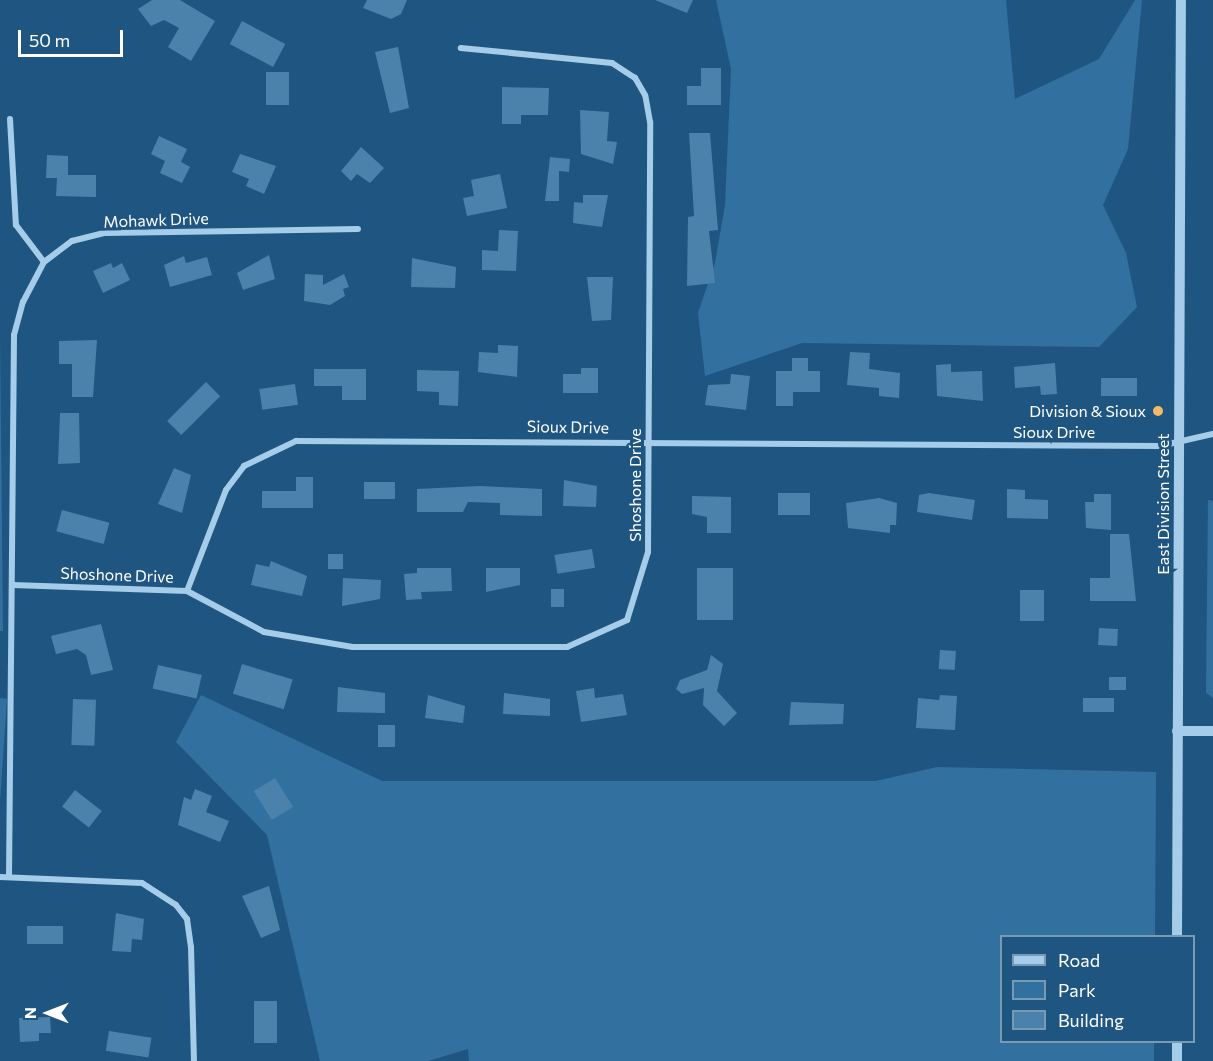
<!DOCTYPE html>
<style>
body{margin:0}
#map{position:relative;width:1213px;height:1061px;overflow:hidden;background:#1f5681;font-family:Commissioner,sans-serif}
div>[style]{position:absolute}
.green>*{inset:0;background:#3270a0}
.building>*{inset:0;background:#4b82ac;transform-origin:0 0}
.minor>*{height:6px;margin:-3px;padding:0 3px;transform-origin:3px;border-radius:3px;background:#a5cce9}
.tertiary>*{height:10px;margin:-5px;padding:0 5px;transform-origin:5px;border-radius:5px;background:#a5cce9}
.dots>*{width:16px;height:16px;translate:-50% -50%;box-sizing:border-box;border:3px solid #1f5681;border-radius:50%}
span{translate:-50% -50%;white-space:nowrap;text-align:center;line-height:1.15;-webkit-text-stroke:6px #1f5681;paint-order:stroke}
.street-label{font-size:16px;color:#fff}
.poi-label{font-size:16px;color:#fff}
.right{translate:-100% -50%;text-align:right}
.legend{position:absolute;left:1000px;top:935px;width:195px;height:108px;box-sizing:border-box;background:#1f5681;border:2px solid #799ab3;margin:0;padding:8px 10px;list-style:none;font-size:18px;color:#fff}
.legend li{display:flex;align-items:center;gap:12px;height:30px}
.legend b{width:30px;border:2px solid #799ab3}
.north{position:absolute;left:18px;top:983px;width:60px;height:60px;-webkit-text-stroke:4px #1f5681;paint-order:stroke;rotate:270deg;font-size:16px;font-weight:700;line-height:24px;text-align:center;color:#fff}
.north::after{content:'';display:block;margin:auto;width:21px;height:27px;background:#fff;clip-path:polygon(50% 0,100% 100%,50% 72%,0 100%)}
.scale{position:absolute;left:18px;top:30px;width:105px;height:27px;box-sizing:border-box;border:3px solid #fff;border-top:0;padding-left:8px;font-size:18px;line-height:21px;white-space:nowrap;color:#fff;-webkit-text-stroke:4px #1f5681;paint-order:stroke}
</style>
<div id="map">
<div class="green">
<i style="clip-path:polygon(716px 0,1006px 0,1015px 99px,1099px 59px,1135px 0,1142px 0,1128px 149px,1103px 205px,1126px 253px,1137px 307px,1099px 347px,802px 343px,705px 376px,698px 313px,715px 263px,725px 205px,731px 69px)"></i>
<i style="clip-path:polygon(0 335px,3px 631px,0 631px)"></i>
<i style="clip-path:polygon(1208px 500px,1213px 501px,1213px 698px,1206px 693px)"></i>
<i style="clip-path:polygon(201px 695px,382px 781px,876px 781px,937px 767px,1156px 772px,1155px 936px,1002px 936px,1002px 1042px,1154px 1042px,1154px 1061px,469px 1061px,468px 1049px,428px 1061px,320px 1061px,267px 835px,176px 742px)"></i>
<i style="clip-path:polygon(0 698px,7px 699px,0 801px)"></i>
</div>
<div class="building">
<i style="clip-path:polygon(152px 0,180px 0,215px 21px,191px 61px,168px 47px,179px 28px,164px 20px,151px 26px,138px 9px)"></i>
<i style="clip-path:polygon(367px 0,407px 0,401px 14px,391px 19px,363px 8px)"></i>
<i style="clip-path:polygon(655px 0,693px 0,687px 13px)"></i>
<i style="left:242px;top:21px;width:49px;height:26px;rotate:28deg"></i>
<i style="clip-path:polygon(398px 47px,409px 108px,390px 113px,375px 52px)"></i>
<i style="clip-path:polygon(701px 68px,721px 68px,721px 105px,687px 105px,687px 86px,701px 86px)"></i>
<i style="left:266px;top:72px;width:23px;height:33px"></i>
<i style="clip-path:polygon(502px 87px,549px 88px,548px 115px,521px 115px,521px 124px,502px 124px)"></i>
<i style="clip-path:polygon(580px 110px,609px 112px,607px 141px,617px 142px,613px 164px,581px 154px)"></i>
<i style="clip-path:polygon(689px 133px,710px 133px,718px 230px,709px 231px,715px 283px,687px 286px,688px 217px,694px 216px)"></i>
<i style="clip-path:polygon(159px 136px,187px 149px,181px 162px,190px 167px,182px 183px,160px 173px,165px 161px,151px 154px)"></i>
<i style="clip-path:polygon(361px 147px,384px 168px,370px 183px,357px 174px,351px 181px,341px 171px)"></i>
<i style="clip-path:polygon(240px 154px,276px 166px,264px 194px,246px 186px,249px 179px,232px 172px)"></i>
<i style="clip-path:polygon(47px 155px,68px 156px,68px 175px,96px 175px,96px 197px,56px 196px,57px 178px,46px 178px)"></i>
<i style="clip-path:polygon(550px 157px,570px 159px,569px 172px,559px 171px,559px 201px,545px 201px)"></i>
<i style="clip-path:polygon(500px 174px,507px 208px,467px 216px,463px 198px,474px 196px,471px 180px)"></i>
<i style="clip-path:polygon(583px 195px,608px 195px,602px 227px,573px 223px,574px 202px,583px 203px)"></i>
<i style="clip-path:polygon(499px 230px,518px 231px,516px 271px,482px 270px,482px 250px,498px 251px)"></i>
<i style="clip-path:polygon(269px 255px,275px 279px,243px 290px,237px 273px)"></i>
<i style="clip-path:polygon(184px 256px,186px 263px,207px 257px,212px 275px,170px 287px,164px 265px)"></i>
<i style="clip-path:polygon(412px 258px,456px 267px,455px 288px,411px 287px)"></i>
<i style="clip-path:polygon(111px 263px,113px 268px,122px 263px,130px 280px,103px 293px,93px 271px)"></i>
<i style="clip-path:polygon(305px 274px,323px 275px,323px 285px,344px 274px,349px 287px,343px 289px,345px 296px,330px 305px,304px 301px)"></i>
<i style="clip-path:polygon(587px 277px,613px 277px,611px 320px,592px 321px)"></i>
<i style="clip-path:polygon(97px 340px,93px 397px,72px 397px,72px 364px,59px 364px,59px 341px)"></i>
<i style="clip-path:polygon(498px 345px,518px 346px,517px 377px,478px 372px,479px 352px,498px 353px)"></i>
<i style="clip-path:polygon(850px 352px,870px 353px,869px 369px,900px 373px,899px 398px,879px 396px,879px 388px,847px 385px)"></i>
<i style="clip-path:polygon(792px 358px,808px 358px,808px 371px,820px 371px,820px 392px,793px 392px,793px 406px,776px 406px,776px 371px,792px 371px)"></i>
<i style="clip-path:polygon(1055px 363px,1057px 394px,1041px 395px,1040px 386px,1015px 388px,1014px 367px)"></i>
<i style="clip-path:polygon(951px 364px,951px 372px,982px 371px,983px 401px,937px 396px,936px 365px)"></i>
<i style="clip-path:polygon(581px 368px,598px 368px,598px 393px,563px 393px,563px 374px,581px 374px)"></i>
<i style="clip-path:polygon(314px 369px,366px 369px,366px 400px,342px 400px,342px 386px,314px 386px)"></i>
<i style="clip-path:polygon(417px 370px,459px 371px,458px 406px,439px 405px,439px 392px,417px 391px)"></i>
<i style="clip-path:polygon(731px 374px,750px 376px,746px 410px,705px 405px,708px 385px,730px 384px)"></i>
<i style="left:1137px;top:378px;width:18px;height:36px;rotate:90deg"></i>
<i style="left:206px;top:382px;width:20px;height:55px;rotate:45deg"></i>
<i style="left:295px;top:384px;width:21px;height:36px;rotate:82deg"></i>
<i style="clip-path:polygon(60px 413px,79px 413px,80px 463px,58px 464px)"></i>
<i style="clip-path:polygon(174px 468px,191px 475px,182px 513px,158px 504px)"></i>
<i style="clip-path:polygon(296px 477px,313px 477px,313px 508px,262px 508px,262px 491px,296px 491px)"></i>
<i style="clip-path:polygon(564px 480px,597px 486px,596px 507px,563px 506px)"></i>
<i style="left:395px;top:482px;width:17px;height:31px;rotate:90deg"></i>
<i style="clip-path:polygon(480px 486px,542px 489px,542px 516px,500px 515px,500px 503px,468px 502px,463px 512px,417px 512px,417px 489px)"></i>
<i style="clip-path:polygon(1007px 489px,1025px 490px,1025px 499px,1048px 500px,1048px 519px,1007px 518px)"></i>
<i style="left:778px;top:493px;width:32px;height:22px"></i>
<i style="clip-path:polygon(929px 493px,975px 500px,972px 520px,917px 512px,919px 495px)"></i>
<i style="clip-path:polygon(1094px 494px,1111px 494px,1111px 530px,1086px 528px,1085px 502px,1094px 502px)"></i>
<i style="clip-path:polygon(692px 496px,731px 497px,731px 533px,707px 533px,707px 517px,692px 514px)"></i>
<i style="clip-path:polygon(879px 498px,897px 503px,896px 525px,890px 525px,890px 533px,848px 528px,846px 503px)"></i>
<i style="left:62px;top:510px;width:49px;height:22px;rotate:15deg"></i>
<i style="clip-path:polygon(1110px 534px,1129px 534px,1136px 601px,1090px 601px,1090px 578px,1110px 578px)"></i>
<i style="left:592px;top:549px;width:19px;height:38px;rotate:81deg"></i>
<i style="left:328px;top:554px;width:15px;height:15px"></i>
<i style="clip-path:polygon(271px 561px,307px 576px,302px 596px,251px 585px,256px 564px,269px 567px)"></i>
<i style="clip-path:polygon(417px 568px,451px 568px,452px 591px,421px 592px,422px 599px,406px 600px,404px 574px,417px 573px)"></i>
<i style="clip-path:polygon(486px 568px,520px 568px,520px 585px,486px 592px)"></i>
<i style="left:697px;top:568px;width:36px;height:52px"></i>
<i style="clip-path:polygon(343px 578px,381px 580px,380px 599px,342px 606px)"></i>
<i style="left:551px;top:589px;width:13px;height:18px"></i>
<i style="left:1020px;top:590px;width:24px;height:31px"></i>
<i style="clip-path:polygon(101px 624px,113px 670px,91px 675px,86px 655px,77px 649px,56px 654px,51px 636px)"></i>
<i style="left:1099px;top:628px;width:19px;height:17px;rotate:3deg"></i>
<i style="left:940px;top:650px;width:16px;height:19px;rotate:4deg"></i>
<i style="clip-path:polygon(711px 655px,723px 664px,717px 691px,737px 713px,724px 726px,703px 705px,704px 688px,682px 694px,676px 689px,680px 680px,707px 670px)"></i>
<i style="left:242px;top:664px;width:53px;height:31px;rotate:17deg"></i>
<i style="left:158px;top:665px;width:45px;height:24px;rotate:13deg"></i>
<i style="left:1109px;top:677px;width:17px;height:13px"></i>
<i style="clip-path:polygon(338px 687px,385px 693px,385px 713px,337px 712px)"></i>
<i style="clip-path:polygon(594px 688px,595px 698px,623px 694px,627px 715px,581px 722px,576px 691px)"></i>
<i style="clip-path:polygon(504px 693px,550px 699px,550px 716px,503px 714px)"></i>
<i style="clip-path:polygon(428px 695px,465px 706px,463px 723px,425px 718px)"></i>
<i style="clip-path:polygon(940px 695px,957px 696px,955px 730px,916px 728px,918px 698px,939px 700px)"></i>
<i style="left:1083px;top:698px;width:31px;height:14px"></i>
<i style="left:73px;top:699px;width:23px;height:46px;rotate:2deg"></i>
<i style="clip-path:polygon(791px 702px,844px 704px,843px 724px,789px 725px)"></i>
<i style="left:395px;top:725px;width:22px;height:17px;rotate:90deg"></i>
<i style="left:275px;top:778px;width:34px;height:25px;rotate:58deg"></i>
<i style="clip-path:polygon(195px 789px,212px 796px,206px 812px,229px 821px,220px 842px,178px 825px,184px 797px,191px 800px)"></i>
<i style="left:75px;top:790px;width:34px;height:21px;rotate:38deg"></i>
<i style="clip-path:polygon(269px 886px,280px 930px,261px 938px,242px 896px)"></i>
<i style="clip-path:polygon(116px 913px,144px 919px,142px 940px,132px 939px,131px 952px,112px 951px)"></i>
<i style="left:63px;top:926px;width:18px;height:36px;rotate:90deg"></i>
<i style="left:254px;top:1001px;width:23px;height:42px"></i>
<i style="clip-path:polygon(50px 1017px,51px 1033px,39px 1033px,39px 1041px,20px 1042px,19px 1018px)"></i>
<i style="left:109px;top:1031px;width:43px;height:20px;rotate:9deg"></i>
</div>
<div class="minor">
<i style="left:10px;top:119px;width:106px;rotate:86.8deg"></i>
<i style="left:16px;top:225px;width:46px;rotate:52.9deg"></i>
<i style="left:13px;top:585px;width:174px;rotate:2deg"></i>
<i style="left:187px;top:591px;width:87px;rotate:28deg"></i>
<i style="left:264px;top:632px;width:90px;rotate:9.6deg"></i>
<i style="left:353px;top:647px;width:214px"></i>
<i style="left:567px;top:647px;width:66px;rotate:-24.2deg"></i>
<i style="left:627px;top:620px;width:71px;rotate:-72.8deg"></i>
<i style="left:648px;top:552px;width:430px;rotate:-89.7deg"></i>
<i style="left:650px;top:122px;width:27px;rotate:-100deg"></i>
<i style="left:645px;top:95px;width:20px;rotate:-120deg"></i>
<i style="left:635px;top:78px;width:27px;rotate:-147deg"></i>
<i style="left:612px;top:63px;width:152px;rotate:-174.3deg"></i>
<i style="left:187px;top:591px;width:108px;rotate:-68.9deg"></i>
<i style="left:226px;top:490px;width:30px;rotate:-53deg"></i>
<i style="left:244px;top:466px;width:58px;rotate:-25.7deg"></i>
<i style="left:296px;top:441px;width:864px;rotate:0.33deg"></i>
<i style="left:1160px;top:446px;width:54px;rotate:-12.8deg"></i>
<i style="left:0;top:877px;width:142px;rotate:2.4deg"></i>
<i style="left:142px;top:883px;width:40px;rotate:32.9deg"></i>
<i style="left:176px;top:905px;width:18px;rotate:52deg"></i>
<i style="left:187px;top:919px;width:28px;rotate:82deg"></i>
<i style="left:191px;top:947px;width:114px;rotate:88.5deg"></i>
<i style="left:9px;top:877px;width:542px;rotate:-89.47deg"></i>
<i style="left:14px;top:335px;width:34px;rotate:-75deg"></i>
<i style="left:23px;top:302px;width:45px;rotate:-62.3deg"></i>
<i style="left:44px;top:262px;width:35px;rotate:-37deg"></i>
<i style="left:72px;top:241px;width:34px;rotate:-14deg"></i>
<i style="left:105px;top:233px;width:253px;rotate:-0.9deg"></i>
</div>
<div class="tertiary">
<i style="left:1177px;top:731px;width:36px"></i>
<i style="left:1177px;top:936px;width:936px;rotate:-89.76deg"></i>
<i style="left:1177px;top:1061px;width:19px;rotate:-90deg"></i>
</div>
<div class="dots">
<i style="left:1158px;top:411px;background:#f7ba64"></i>
</div>
<div class="street-label">
<span style="left:156px;top:220px;rotate:-2deg">Mohawk Drive</span>
<span style="left:568px;top:427px;rotate:1deg">Sioux Drive</span>
<span style="left:1054px;top:432px">Sioux Drive</span>
<span style="left:635px;top:485px;rotate:-90deg">Shoshone Drive</span>
<span style="left:1163px;top:504px;rotate:-90deg">East Division Street</span>
<span style="left:117px;top:575px;rotate:2deg">Shoshone Drive</span>
</div>
<div class="poi-label">
<span class="right" style="left:1146px;top:411px">Division &amp; Sioux</span>
</div>
<ul class="legend">
<li><b style="height:8px;background:#a5cce9"></b>Road</li>
<li><b style="height:16px;background:#3270a0"></b>Park</li>
<li><b style="height:16px;background:#4b82ac"></b>Building</li>
</ul>
<div class="north">N</div>
<div class="scale">50 m</div>
</div>
